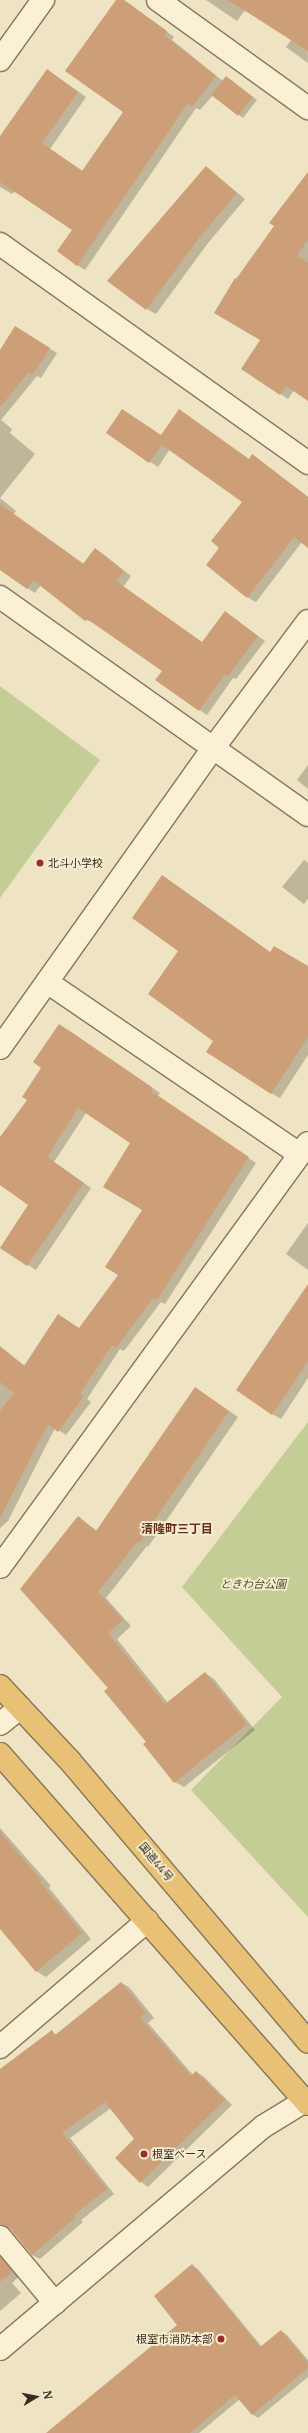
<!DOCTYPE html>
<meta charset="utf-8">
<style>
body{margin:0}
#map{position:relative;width:308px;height:2433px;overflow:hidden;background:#eee3c2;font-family:Merriweather,"Noto Sans JP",serif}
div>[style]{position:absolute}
.green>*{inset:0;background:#c4cd96}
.shadow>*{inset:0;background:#0003}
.building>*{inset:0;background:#cd9f78;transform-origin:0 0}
.roads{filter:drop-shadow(1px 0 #897559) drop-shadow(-1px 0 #897559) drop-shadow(0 1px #897559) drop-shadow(0 -1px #897559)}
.minor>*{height:22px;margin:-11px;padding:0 11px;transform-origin:11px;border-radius:11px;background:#f9f0d6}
.tertiary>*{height:22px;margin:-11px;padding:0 11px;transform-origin:11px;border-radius:11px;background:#f9f0d6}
.secondary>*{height:22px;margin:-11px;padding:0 11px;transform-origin:11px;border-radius:11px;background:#f9f0d6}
.trunk>*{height:22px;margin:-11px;padding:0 11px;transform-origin:11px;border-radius:11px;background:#e8c176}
.dots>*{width:11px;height:11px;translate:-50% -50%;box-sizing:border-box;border:2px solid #f6edd2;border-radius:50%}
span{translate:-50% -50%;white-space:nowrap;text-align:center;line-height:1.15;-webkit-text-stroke:3.5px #f6edd2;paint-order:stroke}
.poi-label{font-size:11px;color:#382c1e}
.left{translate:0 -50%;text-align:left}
.right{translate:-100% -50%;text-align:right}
.park-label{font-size:11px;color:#465524;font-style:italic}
.street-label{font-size:11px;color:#382c1e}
.neighbourhood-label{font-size:12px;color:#652f1c;font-weight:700}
.north{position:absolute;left:16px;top:2377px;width:40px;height:40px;-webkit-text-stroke:3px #f6edd2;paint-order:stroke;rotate:80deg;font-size:11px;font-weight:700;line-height:16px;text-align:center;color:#382c1e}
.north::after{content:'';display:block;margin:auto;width:14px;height:18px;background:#382c1e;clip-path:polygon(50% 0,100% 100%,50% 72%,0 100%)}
</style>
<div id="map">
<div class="green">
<i style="clip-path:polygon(0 686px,100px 760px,0 898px)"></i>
<i style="clip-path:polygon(308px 1422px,308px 1917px,191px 1790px,282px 1697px,182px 1587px)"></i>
</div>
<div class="shadow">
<i style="clip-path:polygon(117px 0,127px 2px,174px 37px,172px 40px,223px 81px,227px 77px,257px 100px,243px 118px,213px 95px,200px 110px,196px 108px,85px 270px,77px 265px,73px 230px,15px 191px,12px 194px,0 187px,0 137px,55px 75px,86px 97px,50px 149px,83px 171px,124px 112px)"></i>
<i style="clip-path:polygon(206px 0,307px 0,308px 63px,286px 47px,292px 39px,245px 10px,237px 21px)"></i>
<i style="clip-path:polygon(206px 167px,245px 199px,208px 243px,156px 314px,147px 309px)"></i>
<i style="clip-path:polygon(308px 187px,308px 400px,294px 390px,288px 399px,242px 368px,261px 340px,236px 280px)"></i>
<i style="clip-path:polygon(26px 334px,57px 353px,41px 378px,37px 376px,1px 420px,12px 429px,10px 433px,35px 454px,0 498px,0 352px)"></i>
<i style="clip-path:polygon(123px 410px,161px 436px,249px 460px,253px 455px,308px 497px,308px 547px,302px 542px,256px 602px,247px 597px,221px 548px,243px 502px,170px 449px,158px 467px,107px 433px)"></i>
<i style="clip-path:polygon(0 498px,16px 511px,14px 514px,84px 564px,96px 550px,103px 554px,131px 576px,123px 587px,203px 643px,226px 613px,265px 641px,236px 679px,233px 678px,207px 715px,156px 680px,163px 671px,95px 623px,86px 620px,41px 585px,35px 593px,27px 588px,0 562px)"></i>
<i style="clip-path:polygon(308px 765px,308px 789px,297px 780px)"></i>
<i style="clip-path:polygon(304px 860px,308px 863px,308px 899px,304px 904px,282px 887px)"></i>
<i style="clip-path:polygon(163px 876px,271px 953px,308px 967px,308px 1055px,280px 1098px,271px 1093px,215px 1040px,180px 951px)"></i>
<i style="clip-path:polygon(67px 1029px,160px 1093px,158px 1096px,256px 1163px,165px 1304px,161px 1302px,124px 1351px,120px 1349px,87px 1399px,91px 1402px,66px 1435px,55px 1428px,8px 1521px,0 1528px,0 1346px,25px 1366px,80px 1329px,120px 1275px,143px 1210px,131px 1143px,86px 1113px,54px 1162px,91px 1188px,36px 1270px,1px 1247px,29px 1204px,0 1184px,0 1139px,28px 1100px)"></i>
<i style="clip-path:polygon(308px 1223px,308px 1270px,286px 1254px)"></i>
<i style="clip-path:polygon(308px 1286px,308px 1378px,281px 1419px,272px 1414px)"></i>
<i style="clip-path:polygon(204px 1394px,238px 1417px,148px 1547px,147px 1546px,106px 1598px,131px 1626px,117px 1639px,168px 1703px,205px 1673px,214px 1679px,255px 1730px,184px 1787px,175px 1782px,109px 1688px,78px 1517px,97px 1531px)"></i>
<i style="clip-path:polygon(0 1828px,51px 1886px,49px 1888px,91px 1939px,46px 1977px,36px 1971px,0 1927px)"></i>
<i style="clip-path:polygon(121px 1983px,129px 1987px,154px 2018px,148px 2023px,193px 2075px,196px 2072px,204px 2077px,232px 2105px,148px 2187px,141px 2182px,136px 2139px,111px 2108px,70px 2138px,114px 2194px,81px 2220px,83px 2222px,40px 2259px,32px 2255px,0 2215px,0 2070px,52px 2032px,57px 2035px)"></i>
<i style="clip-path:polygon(0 2253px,20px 2276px,12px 2283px,21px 2293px,0 2311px)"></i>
<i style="clip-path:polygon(192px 2265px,198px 2269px,262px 2347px,281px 2331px,287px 2335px,308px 2360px,308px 2377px,258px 2418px,252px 2414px,240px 2399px,199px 2433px,48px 2433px,179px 2325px)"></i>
</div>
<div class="building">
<i style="clip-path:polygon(116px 0,124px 0,167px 31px,164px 35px,216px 76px,192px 107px,188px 103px,77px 266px,57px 251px,72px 230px,0 182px,0 136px,47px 69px,78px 92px,42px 143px,82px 171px,123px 112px,65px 71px)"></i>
<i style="clip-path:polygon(228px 0,308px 0,308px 51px)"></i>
<i style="left:226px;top:76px;width:34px;height:24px;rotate:38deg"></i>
<i style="clip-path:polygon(206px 166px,237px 193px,199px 238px,146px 310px,107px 281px)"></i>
<i style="clip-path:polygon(308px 172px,308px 240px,297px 255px,308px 263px,308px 401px,286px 386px,280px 395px,241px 369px,260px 340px,214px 313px,235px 278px,236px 279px,274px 226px,269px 223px)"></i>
<i style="clip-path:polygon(15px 326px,50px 348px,33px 374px,29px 372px,0 407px,0 350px)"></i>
<i style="clip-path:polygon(122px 409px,161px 435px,179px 409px,249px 459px,252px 454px,308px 497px,308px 548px,294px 537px,247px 598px,206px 565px,219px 548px,211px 541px,242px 502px,162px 445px,149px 463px,106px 433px)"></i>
<i style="clip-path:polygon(0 504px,83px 564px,95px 548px,124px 571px,116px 581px,202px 642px,225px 611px,258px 636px,228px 676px,225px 674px,199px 711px,155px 680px,162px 671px,87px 619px,85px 621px,33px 580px,27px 589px,0 570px)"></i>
<i style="clip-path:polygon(162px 875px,270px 952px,274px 946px,308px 966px,308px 1037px,271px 1094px,206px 1052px,213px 1041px,148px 994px,178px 951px,132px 918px)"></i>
<i style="clip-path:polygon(59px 1024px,153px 1088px,151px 1091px,249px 1157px,157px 1300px,153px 1298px,116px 1348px,112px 1345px,80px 1393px,84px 1396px,58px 1432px,48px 1424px,0 1518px,0 1411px,14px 1393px,0 1382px,0 1347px,24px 1366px,58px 1314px,79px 1328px,118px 1275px,105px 1267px,142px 1210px,103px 1187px,130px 1143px,78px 1108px,47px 1157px,84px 1183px,27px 1266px,0 1248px,28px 1205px,0 1185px,0 1137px,27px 1100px,22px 1097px,41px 1068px,33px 1062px)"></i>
<i style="clip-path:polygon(308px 1284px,308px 1361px,272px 1415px,236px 1390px)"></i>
<i style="clip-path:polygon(195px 1387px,229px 1411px,139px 1543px,137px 1542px,98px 1592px,123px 1620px,108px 1633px,165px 1704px,205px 1672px,247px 1724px,174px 1783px,143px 1744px,146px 1742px,104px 1691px,108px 1688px,20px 1589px,78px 1516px,96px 1531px)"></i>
<i style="clip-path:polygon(0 1832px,42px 1881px,40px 1882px,82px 1933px,36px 1972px,0 1929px)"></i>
<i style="clip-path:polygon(121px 1982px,146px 2013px,140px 2018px,191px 2076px,196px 2071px,225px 2100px,140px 2183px,115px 2158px,134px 2139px,105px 2102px,62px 2133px,107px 2189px,74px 2215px,76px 2217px,32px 2255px,10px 2229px,0 2225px,0 2069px,52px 2030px,55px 2035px)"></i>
<i style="clip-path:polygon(0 2257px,13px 2272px,0 2282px)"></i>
<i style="clip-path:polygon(192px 2264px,260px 2347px,281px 2330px,308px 2363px,308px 2368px,252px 2415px,235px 2395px,190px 2433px,46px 2433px,177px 2325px,154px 2296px)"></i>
</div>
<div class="roads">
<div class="minor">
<i style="left:158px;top:0;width:185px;rotate:35.8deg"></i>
<i style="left:0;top:597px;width:377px;rotate:35.3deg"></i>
<i style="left:47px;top:982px;width:305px;rotate:34.3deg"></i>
<i style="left:0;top:1567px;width:524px;rotate:-54deg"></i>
<i style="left:0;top:2047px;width:194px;rotate:-40.6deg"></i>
<i style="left:0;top:2237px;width:86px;rotate:50.2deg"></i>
</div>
<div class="tertiary">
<i style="left:0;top:60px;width:74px;rotate:-54.4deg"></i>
<i style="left:0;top:244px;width:378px;rotate:35.4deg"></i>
<i style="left:0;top:1048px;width:369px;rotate:-54.6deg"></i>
<i style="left:214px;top:747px;width:157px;rotate:-53.3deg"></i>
<i style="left:0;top:2349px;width:346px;rotate:-40.2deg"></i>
<i style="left:264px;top:2126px;width:52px;rotate:-31.5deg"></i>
</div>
<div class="secondary">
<i style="left:0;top:1724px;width:26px;rotate:-39deg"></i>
</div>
<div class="trunk">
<i style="left:0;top:1686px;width:103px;rotate:47deg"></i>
<i style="left:70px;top:1761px;width:368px;rotate:49.7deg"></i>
<i style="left:0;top:1754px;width:466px;rotate:48.7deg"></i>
</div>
</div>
<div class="dots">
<i style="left:40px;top:863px;background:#982d29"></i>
<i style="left:144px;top:2154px;background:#982d29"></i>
<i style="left:221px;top:2339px;background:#982d29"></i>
</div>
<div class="poi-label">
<span class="left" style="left:48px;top:863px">北斗小学校</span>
<span class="left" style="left:152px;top:2154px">根室ベース</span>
<span class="right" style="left:213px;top:2339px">根室市消防本部</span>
</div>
<div class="park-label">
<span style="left:253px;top:1584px">ときわ台公園</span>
</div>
<div class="street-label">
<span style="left:156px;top:1862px;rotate:50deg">国道44号</span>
</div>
<div class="neighbourhood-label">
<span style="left:177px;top:1529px">清隆町三丁目</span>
</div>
<div class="north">N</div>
</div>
